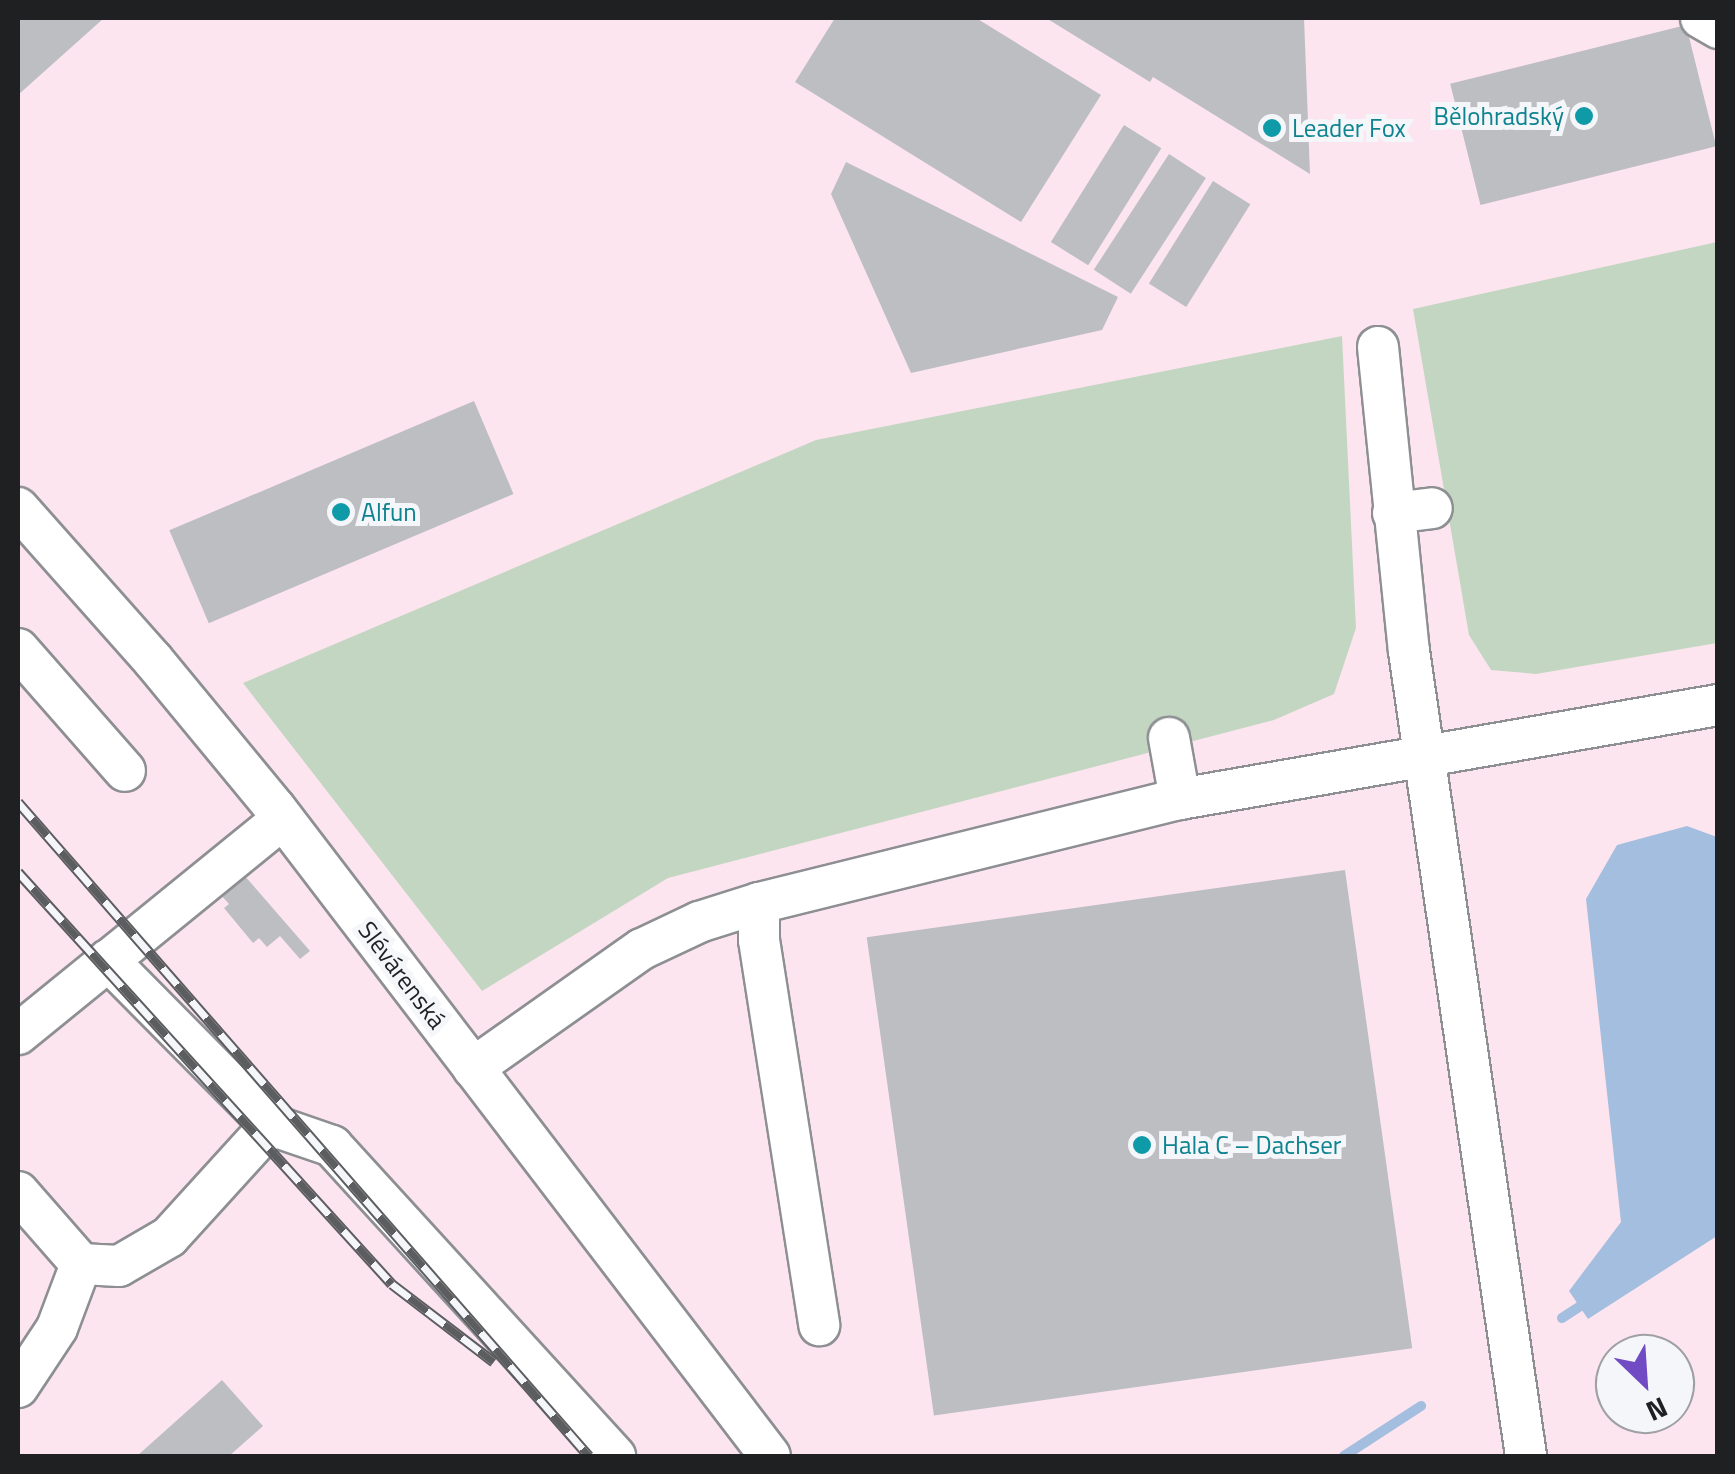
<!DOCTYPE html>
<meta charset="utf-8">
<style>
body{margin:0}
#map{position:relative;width:1735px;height:1474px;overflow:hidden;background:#f4f6fa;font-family:"Titillium Web",sans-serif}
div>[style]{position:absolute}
.industrial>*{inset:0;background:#fde5f0}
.green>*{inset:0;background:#c3d6c2}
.water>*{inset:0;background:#a3bedf}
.stream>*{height:10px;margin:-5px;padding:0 5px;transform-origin:5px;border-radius:5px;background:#a3bedf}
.building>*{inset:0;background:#bcbec2;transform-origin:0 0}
.roads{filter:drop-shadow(2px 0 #8d8f92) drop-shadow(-2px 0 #8d8f92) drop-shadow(0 2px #8d8f92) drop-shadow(0 -2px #8d8f92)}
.minor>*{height:40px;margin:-20px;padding:0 20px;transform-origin:20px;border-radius:20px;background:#fff}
.rail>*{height:11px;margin-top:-5.5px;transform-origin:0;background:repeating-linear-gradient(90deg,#f4f6fa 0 22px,#5b5d5f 0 44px);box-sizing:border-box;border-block:2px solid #5b5d5f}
.dots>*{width:28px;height:28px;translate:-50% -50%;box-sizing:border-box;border:5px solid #f4f6fa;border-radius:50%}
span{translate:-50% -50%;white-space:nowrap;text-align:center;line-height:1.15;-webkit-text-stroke:10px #f4f6fa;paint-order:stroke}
.culture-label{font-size:25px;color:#0d838f}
.right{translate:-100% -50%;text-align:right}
.left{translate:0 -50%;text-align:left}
.street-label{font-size:25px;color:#1f2021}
.frame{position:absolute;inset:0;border:20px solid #1f2021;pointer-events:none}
.north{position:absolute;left:1595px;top:1334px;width:100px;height:100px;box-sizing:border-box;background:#f4f6fa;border:2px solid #9fa0a3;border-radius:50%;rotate:155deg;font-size:28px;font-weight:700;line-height:40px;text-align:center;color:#1f2021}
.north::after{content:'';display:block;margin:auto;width:35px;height:45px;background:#714bc4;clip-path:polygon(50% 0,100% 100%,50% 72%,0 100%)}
</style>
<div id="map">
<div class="industrial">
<i style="clip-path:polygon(evenodd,18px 18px,1717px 18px,1717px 1456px,18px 1456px,18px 18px,1615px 1354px,1675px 1354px,1675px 1414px,1615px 1414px,1615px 1354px)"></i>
</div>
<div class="green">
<i style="clip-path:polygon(1717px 242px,1717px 643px,1536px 674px,1491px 670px,1469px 635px,1413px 309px)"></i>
<i style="clip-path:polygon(1342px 336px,1356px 628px,1334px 694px,1274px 720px,668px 878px,482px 991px,243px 683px,816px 440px)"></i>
</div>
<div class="water">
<i style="clip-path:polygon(1687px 826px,1717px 837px,1717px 1236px,1588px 1319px,1569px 1291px,1621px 1222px,1586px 899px,1617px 845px)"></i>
</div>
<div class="stream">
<i style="left:1562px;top:1318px;width:30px;rotate:-33deg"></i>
<i style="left:1344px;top:1456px;width:92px;rotate:-33deg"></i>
</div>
<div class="building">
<i style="clip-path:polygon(18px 18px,104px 18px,18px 95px)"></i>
<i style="clip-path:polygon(835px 18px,976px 18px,1101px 95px,1021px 222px,795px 82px)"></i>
<i style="clip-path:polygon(1046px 18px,1304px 18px,1310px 174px,1153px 77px,1150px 82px)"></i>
<i style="left:1686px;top:25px;width:125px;height:243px;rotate:76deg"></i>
<i style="left:1124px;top:125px;width:44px;height:138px;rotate:32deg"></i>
<i style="left:1169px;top:154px;width:44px;height:138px;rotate:33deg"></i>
<i style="clip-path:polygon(846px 162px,1118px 297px,1102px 330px,911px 373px,831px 194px)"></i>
<i style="left:1213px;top:181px;width:44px;height:121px;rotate:32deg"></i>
<i style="left:474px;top:401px;width:101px;height:331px;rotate:67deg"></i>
<i style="left:1345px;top:870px;width:483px;height:483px;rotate:82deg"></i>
<i style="clip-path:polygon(244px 875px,310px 951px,300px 959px,280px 936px,267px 947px,259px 938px,253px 943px,224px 908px,229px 904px,221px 895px)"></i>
<i style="clip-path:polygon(222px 1380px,263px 1426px,229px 1456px,137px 1456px)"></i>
</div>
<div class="roads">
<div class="minor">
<i style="left:1701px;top:18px;width:20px;rotate:30deg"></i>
<i style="left:1378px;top:347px;width:306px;rotate:84.2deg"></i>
<i style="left:1409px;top:651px;width:813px;rotate:81.73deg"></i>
<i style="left:18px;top:508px;width:203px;rotate:48.4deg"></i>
<i style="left:153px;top:660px;width:192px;rotate:50.5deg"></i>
<i style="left:275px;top:808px;width:815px;rotate:52.62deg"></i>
<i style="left:1393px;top:513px;width:39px;rotate:-7deg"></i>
<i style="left:18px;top:649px;width:162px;rotate:48.7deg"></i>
<i style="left:1169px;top:738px;width:62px;rotate:79.8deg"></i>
<i style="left:759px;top:903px;width:37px;rotate:90deg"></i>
<i style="left:759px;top:940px;width:390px;rotate:81.1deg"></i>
<i style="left:18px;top:1034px;width:341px;rotate:-39.1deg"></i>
<i style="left:473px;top:1068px;width:207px;rotate:-35.2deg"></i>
<i style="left:642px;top:949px;width:63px;rotate:-25.3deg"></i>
<i style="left:699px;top:922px;width:63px;rotate:-17.6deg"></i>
<i style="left:759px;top:903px;width:434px;rotate:-13.9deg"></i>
<i style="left:1180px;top:799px;width:546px;rotate:-9.91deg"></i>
<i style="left:271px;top:1125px;width:65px;rotate:19deg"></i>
<i style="left:332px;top:1146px;width:420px;rotate:47.6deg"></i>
<i style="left:18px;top:1192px;width:96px;rotate:48.8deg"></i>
<i style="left:81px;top:1264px;width:68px;rotate:110.6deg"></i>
<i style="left:57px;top:1328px;width:71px;rotate:123.5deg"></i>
<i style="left:81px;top:1264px;width:38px;rotate:3deg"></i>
<i style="left:119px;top:1266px;width:58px;rotate:-30.1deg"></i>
<i style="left:169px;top:1237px;width:151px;rotate:-47.7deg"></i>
<i style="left:271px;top:1125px;width:232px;rotate:-134.7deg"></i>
</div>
</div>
<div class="rail">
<i style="left:18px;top:802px;width:868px;rotate:48.88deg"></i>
<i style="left:18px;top:872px;width:556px;rotate:47.77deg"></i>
<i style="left:392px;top:1284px;width:128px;rotate:37.4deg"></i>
</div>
<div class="dots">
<i style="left:1584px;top:116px;background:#0f9aa8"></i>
<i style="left:1272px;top:128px;background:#0f9aa8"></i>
<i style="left:341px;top:512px;background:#0f9aa8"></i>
<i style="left:1142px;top:1145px;background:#0f9aa8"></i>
</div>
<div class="culture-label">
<span class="right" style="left:1564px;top:116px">Bělohradský</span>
<span class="left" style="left:1292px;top:128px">Leader Fox</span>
<span class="left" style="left:361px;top:512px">Alfun</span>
<span class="left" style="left:1162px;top:1145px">Hala C – Dachser</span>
</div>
<div class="street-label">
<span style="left:402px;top:975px;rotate:53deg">Slévárenská</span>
</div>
<div class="frame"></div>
<div class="north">N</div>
</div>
